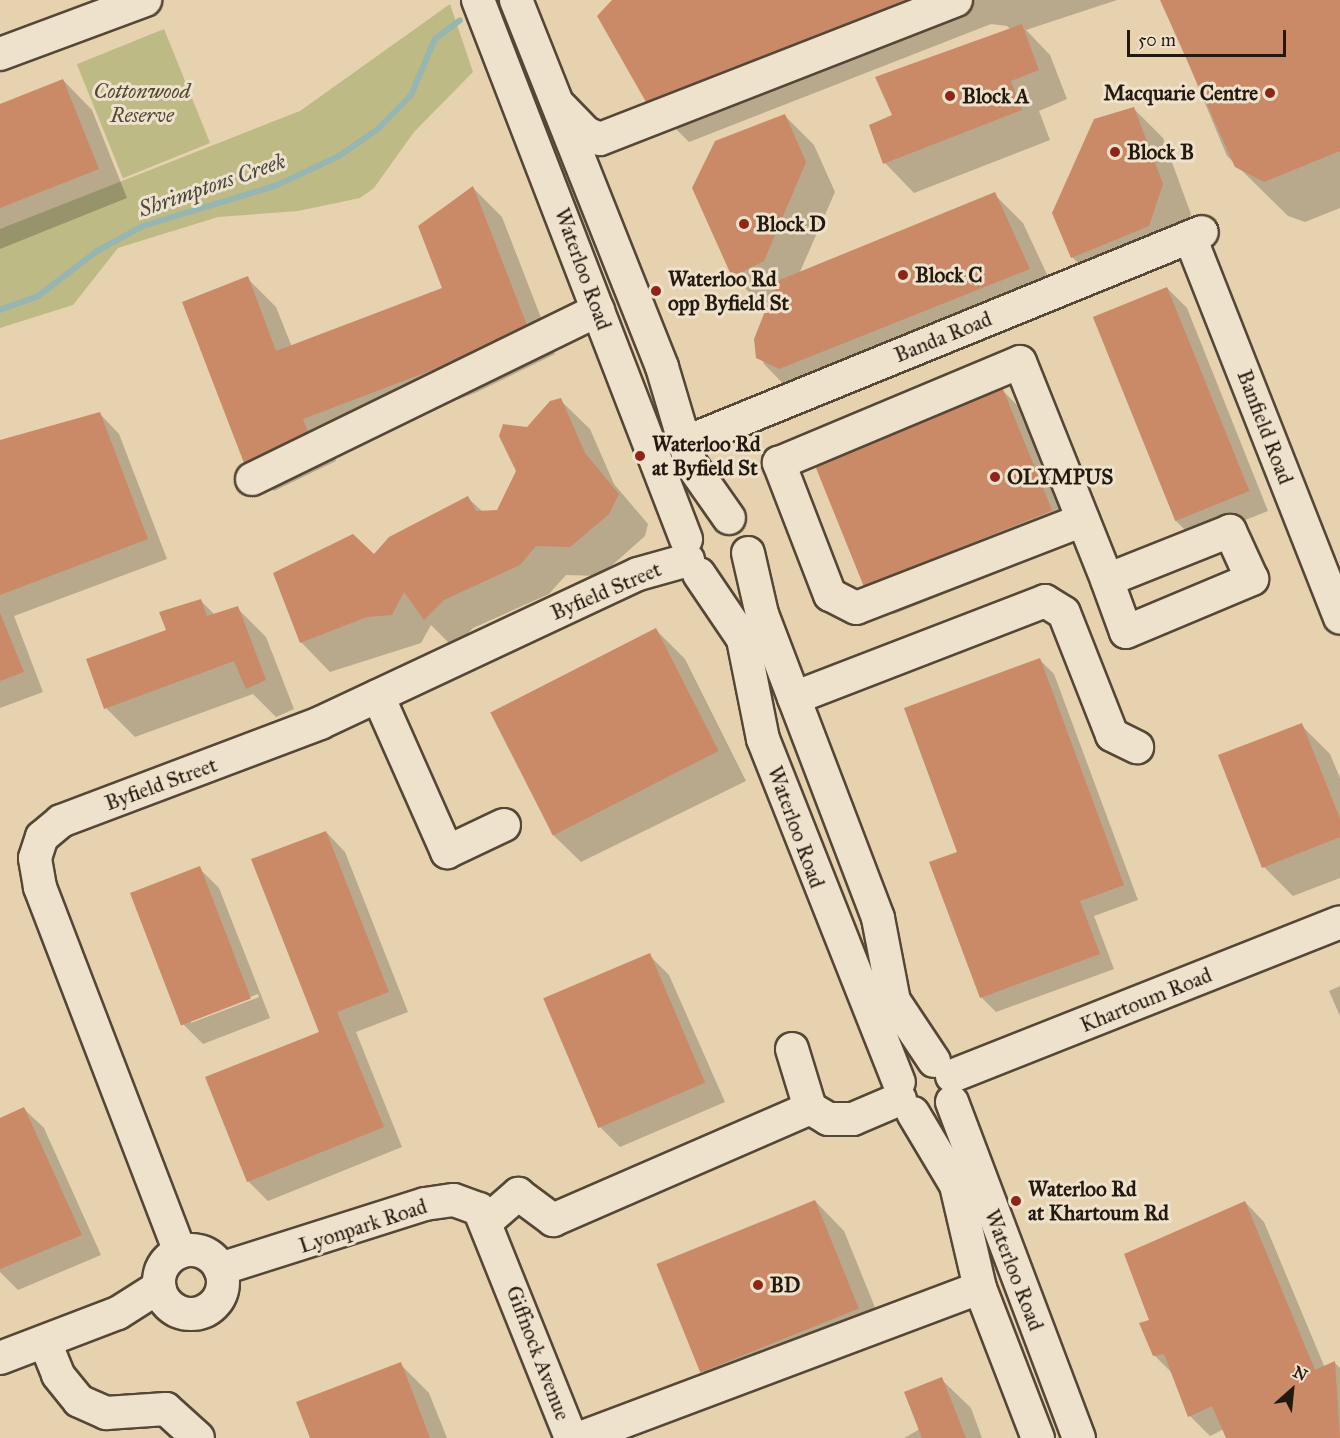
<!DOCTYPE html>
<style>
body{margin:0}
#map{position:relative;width:1340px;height:1438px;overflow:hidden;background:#e7d2b0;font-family:"IM FELL Great Primer",serif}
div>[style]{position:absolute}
.green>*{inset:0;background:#bdba86;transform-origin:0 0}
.shadow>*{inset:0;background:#0003}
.stream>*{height:6px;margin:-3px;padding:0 3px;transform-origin:3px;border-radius:3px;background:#97b6b1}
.building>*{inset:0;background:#ca8a67;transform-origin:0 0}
.roads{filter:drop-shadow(2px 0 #554736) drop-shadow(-2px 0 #554736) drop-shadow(0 2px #554736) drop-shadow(0 -2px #554736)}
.minor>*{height:32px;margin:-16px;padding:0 16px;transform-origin:16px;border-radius:16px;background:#efe2cc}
.minor>.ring{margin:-16px;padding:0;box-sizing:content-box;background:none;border:32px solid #efe2cc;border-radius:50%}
.dots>*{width:16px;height:16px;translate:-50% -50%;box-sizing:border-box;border:3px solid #efe2cc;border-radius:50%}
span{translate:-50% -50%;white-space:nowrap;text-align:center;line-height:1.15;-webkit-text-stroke:6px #efe2cc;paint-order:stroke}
.park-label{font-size:21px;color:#524932;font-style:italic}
.poi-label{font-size:21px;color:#24190e;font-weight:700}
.right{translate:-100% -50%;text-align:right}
.left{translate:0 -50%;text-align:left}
.street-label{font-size:21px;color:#24190e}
.water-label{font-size:22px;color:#46483f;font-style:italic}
.north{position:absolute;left:1262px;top:1360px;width:60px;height:60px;-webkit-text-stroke:4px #efe2cc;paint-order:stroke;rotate:27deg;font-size:16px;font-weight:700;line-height:24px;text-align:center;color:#24190e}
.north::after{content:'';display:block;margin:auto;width:21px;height:27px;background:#24190e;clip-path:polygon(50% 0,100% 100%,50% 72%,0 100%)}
.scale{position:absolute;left:1127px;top:30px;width:159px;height:27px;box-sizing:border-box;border:3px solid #24190e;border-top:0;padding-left:8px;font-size:18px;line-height:21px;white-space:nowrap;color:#24190e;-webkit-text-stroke:4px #efe2cc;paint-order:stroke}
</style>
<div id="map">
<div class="green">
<i style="clip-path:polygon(450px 4px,473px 72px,414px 132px,374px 188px,360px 198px,298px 211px,218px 217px,118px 248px,73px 305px,0 328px,0 229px,300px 111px)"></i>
<i style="left:164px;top:29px;width:123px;height:94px;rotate:68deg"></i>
</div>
<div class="shadow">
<i style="clip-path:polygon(614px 0,902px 0,659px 98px,911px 0,1117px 0,1026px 30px,1050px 55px,1067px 99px,1039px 111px,1050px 140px,914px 193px,885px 163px,870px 126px,894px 116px,1011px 30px,1007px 26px,991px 24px,689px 142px,648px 101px)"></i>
<i style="clip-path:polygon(1162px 0,1340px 0,1340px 208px,1305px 222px,1288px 216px,1227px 156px)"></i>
<i style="clip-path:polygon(63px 80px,92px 110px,127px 198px,0 249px,0 105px)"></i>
<i style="clip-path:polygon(1133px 108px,1163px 138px,1191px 214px,1178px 255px,1101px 286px,1072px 257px)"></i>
<i style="clip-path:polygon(785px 116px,814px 145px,835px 192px,799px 274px,994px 194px,1023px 223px,1058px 298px,793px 394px,764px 364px,756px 339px,771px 300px,762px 305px,733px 276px)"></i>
<i style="clip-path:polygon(473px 188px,502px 217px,555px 354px,475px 393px,331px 448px,336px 461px,274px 491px,245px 462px,247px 278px,276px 307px,292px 347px,444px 288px)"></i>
<i style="clip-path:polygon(1167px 288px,1187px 308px,1268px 511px,1195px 540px,1175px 520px)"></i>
<i style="clip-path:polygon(1003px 391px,1032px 420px,1080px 540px,894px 614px,864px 585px)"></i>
<i style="clip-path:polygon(560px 400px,590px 429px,614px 484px,648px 524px,645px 536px,600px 576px,566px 575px,549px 594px,473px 628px,454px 648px,431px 625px,421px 643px,330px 672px,301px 642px,374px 556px,468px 498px,483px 512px,498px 511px,517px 471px,527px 429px)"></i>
<i style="clip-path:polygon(100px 414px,119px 434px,167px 559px,14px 616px,43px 692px,0 708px,0 442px)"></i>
<i style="clip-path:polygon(200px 600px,215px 615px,237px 608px,266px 637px,294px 709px,276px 717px,253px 694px,135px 737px,106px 708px)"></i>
<i style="clip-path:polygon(656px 630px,685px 659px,746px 781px,581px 862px,551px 833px)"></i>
<i style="clip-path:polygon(1039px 659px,1054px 674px,1138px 900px,1094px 916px,1114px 969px,996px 1012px,981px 997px,959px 853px)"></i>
<i style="clip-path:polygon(1301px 725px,1330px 754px,1340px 778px,1340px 878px,1293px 896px,1264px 867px,1219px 755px)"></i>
<i style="clip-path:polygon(326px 832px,345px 852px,408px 1012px,356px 1032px,402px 1147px,268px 1201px,248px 1181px,321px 1032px)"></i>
<i style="clip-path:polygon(evenodd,199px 868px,219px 888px,270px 1018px,203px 1044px,183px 1024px,199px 868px,258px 994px,259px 997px,191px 1023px,191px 1020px,258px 994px)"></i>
<i style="clip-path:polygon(649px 955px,669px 975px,725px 1102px,620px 1147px,600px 1127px)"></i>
<i style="clip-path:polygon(1340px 986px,1340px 1016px,1329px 991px)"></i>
<i style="clip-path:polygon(24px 1109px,44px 1128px,101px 1255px,18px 1290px,0 1272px,0 1120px)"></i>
<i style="clip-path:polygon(815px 1201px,844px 1231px,887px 1337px,731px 1399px,702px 1370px)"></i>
<i style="clip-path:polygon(1245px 1202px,1264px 1222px,1325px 1368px,1335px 1363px,1340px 1368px,1340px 1438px,1227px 1438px,1224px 1429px,1210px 1436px,1190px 1416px,1174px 1375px,1154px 1355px,1151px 1321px)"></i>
<i style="clip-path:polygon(400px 1364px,429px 1393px,447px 1438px,311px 1438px)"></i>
<i style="clip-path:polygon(941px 1379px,971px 1408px,982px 1438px,904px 1438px,920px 1429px)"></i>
</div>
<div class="stream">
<i style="left:0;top:310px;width:40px;rotate:-20.2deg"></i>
<i style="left:38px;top:296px;width:74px;rotate:-37.3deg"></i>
<i style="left:97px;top:251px;width:52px;rotate:-28.5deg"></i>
<i style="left:143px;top:226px;width:138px;rotate:-16.9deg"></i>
<i style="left:275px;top:186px;width:71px;rotate:-25.1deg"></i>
<i style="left:339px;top:156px;width:47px;rotate:-34.7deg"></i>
<i style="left:378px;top:129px;width:47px;rotate:-45.9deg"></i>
<i style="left:411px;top:95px;width:61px;rotate:-66.8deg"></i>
<i style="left:435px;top:39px;width:31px;rotate:-37deg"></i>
</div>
<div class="building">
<i style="clip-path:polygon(612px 0,907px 0,646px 102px,597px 16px)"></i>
<i style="clip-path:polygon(1160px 0,1340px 0,1340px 151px,1264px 182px,1235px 167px)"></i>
<i style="clip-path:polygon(1022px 24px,1039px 70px,1011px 81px,1022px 110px,883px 164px,869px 125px,892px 115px,875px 77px)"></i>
<i style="clip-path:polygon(63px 79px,99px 169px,0 208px,0 104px)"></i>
<i style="clip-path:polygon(1134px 107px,1163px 184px,1149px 226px,1071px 258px,1052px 213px,1094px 119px)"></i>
<i style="clip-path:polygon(785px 114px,806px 162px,764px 261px,732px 277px,692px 188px,715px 141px)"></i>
<i style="clip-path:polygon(473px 186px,527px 325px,445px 365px,303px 419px,308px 432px,244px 463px,182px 302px,248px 276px,276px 351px,442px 288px,418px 226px)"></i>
<i style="clip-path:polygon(995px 192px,1030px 269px,779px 369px,756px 358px,754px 339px,777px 281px)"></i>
<i style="left:1167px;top:287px;width:220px;height:80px;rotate:68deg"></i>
<i style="left:1003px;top:389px;width:131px;height:203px;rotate:68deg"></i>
<i style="clip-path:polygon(561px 398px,585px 453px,619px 494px,609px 514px,570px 547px,536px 546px,520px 565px,444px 600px,424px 620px,404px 592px,392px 615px,367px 617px,300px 643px,273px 573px,353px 534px,374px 554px,389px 537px,468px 496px,476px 511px,497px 510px,516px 471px,499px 436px,503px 424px,527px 427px,550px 401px)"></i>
<i style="clip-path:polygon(100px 412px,148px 539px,0 595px,0 440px)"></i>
<i style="clip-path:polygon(201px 599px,207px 616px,238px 606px,266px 680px,246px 689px,234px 661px,104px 709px,86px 659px,166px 630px,159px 612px)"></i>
<i style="clip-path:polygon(0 613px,24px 672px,0 681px)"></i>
<i style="left:656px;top:628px;width:138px;height:186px;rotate:63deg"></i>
<i style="clip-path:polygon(1040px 658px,1124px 885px,1080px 901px,1100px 954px,980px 998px,929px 862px,957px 852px,904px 708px)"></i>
<i style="clip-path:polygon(1302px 723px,1340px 819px,1340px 837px,1262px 868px,1218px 755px)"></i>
<i style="clip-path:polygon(326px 831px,389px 992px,337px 1012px,384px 1127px,247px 1182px,205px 1077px,319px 1032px,251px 859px)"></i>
<i style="left:200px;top:866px;width:142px;height:75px;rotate:69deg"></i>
<i style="left:650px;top:953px;width:141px;height:116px;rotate:67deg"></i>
<i style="clip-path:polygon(24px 1107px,82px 1235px,0 1269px,0 1118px)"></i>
<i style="left:815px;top:1200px;width:117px;height:171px;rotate:68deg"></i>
<i style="clip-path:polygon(1245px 1201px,1315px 1370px,1335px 1361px,1340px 1438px,1226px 1438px,1212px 1406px,1188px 1417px,1164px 1354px,1153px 1356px,1139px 1323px,1149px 1320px,1124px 1254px)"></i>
<i style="clip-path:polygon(401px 1362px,430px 1438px,310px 1438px,296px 1402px)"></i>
<i style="clip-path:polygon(942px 1377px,966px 1438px,922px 1438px,904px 1392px)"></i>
</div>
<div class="roads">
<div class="minor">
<i style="left:478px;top:0;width:578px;rotate:68.9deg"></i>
<i style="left:516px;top:0;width:395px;rotate:68.3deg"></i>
<i style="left:662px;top:367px;width:101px;rotate:73.4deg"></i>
<i style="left:691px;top:464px;width:66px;rotate:54.9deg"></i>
<i style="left:0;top:54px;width:155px;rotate:-20.4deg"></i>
<i style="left:561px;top:107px;width:36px;rotate:46deg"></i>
<i style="left:586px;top:133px;width:15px;rotate:23deg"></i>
<i style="left:600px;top:139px;width:382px;rotate:-21.3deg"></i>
<i style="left:1190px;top:237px;width:409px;rotate:68.5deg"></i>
<i style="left:684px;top:443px;width:559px;rotate:-22.16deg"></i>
<i style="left:252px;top:479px;width:385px;rotate:-26deg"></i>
<i style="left:1083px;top:520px;width:243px;rotate:158.8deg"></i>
<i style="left:856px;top:608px;width:29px;rotate:-153deg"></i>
<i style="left:830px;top:595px;width:142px;rotate:-111.1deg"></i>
<i style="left:779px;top:463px;width:261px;rotate:-22.7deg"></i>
<i style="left:1020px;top:362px;width:235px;rotate:68.2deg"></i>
<i style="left:1107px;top:580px;width:55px;rotate:69.9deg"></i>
<i style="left:1126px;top:632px;width:137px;rotate:-22.8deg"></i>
<i style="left:1252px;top:579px;width:53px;rotate:-114.6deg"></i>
<i style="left:1230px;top:531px;width:132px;rotate:158.3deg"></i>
<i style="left:748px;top:553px;width:63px;rotate:77.1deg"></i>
<i style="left:762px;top:614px;width:325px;rotate:69.1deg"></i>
<i style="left:878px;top:918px;width:85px;rotate:79.1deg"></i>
<i style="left:894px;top:1001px;width:72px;rotate:56.3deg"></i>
<i style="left:699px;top:574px;width:78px;rotate:55.9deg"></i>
<i style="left:743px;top:639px;width:102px;rotate:78.7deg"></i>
<i style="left:763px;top:739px;width:369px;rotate:68.4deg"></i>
<i style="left:378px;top:696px;width:171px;rotate:66.1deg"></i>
<i style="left:447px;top:852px;width:63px;rotate:-25.3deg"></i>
<i style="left:794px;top:698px;width:269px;rotate:-21.1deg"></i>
<i style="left:1045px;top:601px;width:22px;rotate:32deg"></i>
<i style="left:1064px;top:613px;width:131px;rotate:68.5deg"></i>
<i style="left:1112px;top:735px;width:28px;rotate:26deg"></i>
<i style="left:792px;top:1049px;width:62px;rotate:73deg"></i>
<i style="left:810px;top:1108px;width:21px;rotate:31deg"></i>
<i style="left:828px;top:1119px;width:25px"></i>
<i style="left:853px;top:1119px;width:51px;rotate:-23.1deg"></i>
<i style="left:952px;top:1076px;width:417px;rotate:-21.6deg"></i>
<i style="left:952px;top:1102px;width:359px;rotate:69.3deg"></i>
<i style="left:913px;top:1113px;width:84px;rotate:59.2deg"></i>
<i style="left:956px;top:1185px;width:106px;rotate:76.9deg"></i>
<i style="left:980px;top:1288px;width:161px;rotate:68.9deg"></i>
<i style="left:486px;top:1222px;width:43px;rotate:-41.2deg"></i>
<i style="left:518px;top:1194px;width:44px;rotate:36.6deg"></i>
<i style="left:553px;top:1220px;width:280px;rotate:-23.5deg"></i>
<i class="ring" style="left:159px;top:1250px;width:32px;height:32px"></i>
<i style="left:180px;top:1252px;width:391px;rotate:-111deg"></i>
<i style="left:40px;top:887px;width:29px;rotate:-100deg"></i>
<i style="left:35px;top:858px;width:22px;rotate:-72deg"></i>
<i style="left:42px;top:837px;width:25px;rotate:-40deg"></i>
<i style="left:61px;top:821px;width:277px;rotate:-20.7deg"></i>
<i style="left:320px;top:723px;width:351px;rotate:-25.1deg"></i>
<i style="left:638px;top:574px;width:52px;rotate:-15.6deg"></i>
<i style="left:220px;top:1269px;width:215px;rotate:-17.6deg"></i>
<i style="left:425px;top:1204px;width:29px;rotate:-8deg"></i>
<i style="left:454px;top:1200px;width:27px;rotate:20deg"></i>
<i style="left:479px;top:1209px;width:247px;rotate:68.1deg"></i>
<i style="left:45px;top:1342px;width:35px;rotate:68deg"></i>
<i style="left:58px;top:1375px;width:33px;rotate:51deg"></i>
<i style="left:79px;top:1401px;width:30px;rotate:24deg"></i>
<i style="left:106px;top:1413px;width:60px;rotate:-3.8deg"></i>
<i style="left:166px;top:1409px;width:43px;rotate:42.2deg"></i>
<i style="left:0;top:1358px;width:126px;rotate:-20.9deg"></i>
<i style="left:118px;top:1313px;width:49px;rotate:-32.4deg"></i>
<i style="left:580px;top:1438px;width:427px;rotate:-20.6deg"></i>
</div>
</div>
<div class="dots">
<i style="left:1270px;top:93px;background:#8f2418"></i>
<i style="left:950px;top:96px;background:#8f2418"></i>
<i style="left:1115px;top:152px;background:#8f2418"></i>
<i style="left:744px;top:224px;background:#8f2418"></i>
<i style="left:903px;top:275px;background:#8f2418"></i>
<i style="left:656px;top:291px;background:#8f2418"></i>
<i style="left:640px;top:456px;background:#8f2418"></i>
<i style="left:995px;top:477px;background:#8f2418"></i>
<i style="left:1016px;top:1201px;background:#8f2418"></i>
<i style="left:758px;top:1285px;background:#8f2418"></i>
</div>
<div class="park-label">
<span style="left:142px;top:103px">Cottonwood<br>Reserve</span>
</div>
<div class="poi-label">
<span class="right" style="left:1258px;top:93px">Macquarie Centre</span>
<span class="left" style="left:962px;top:96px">Block A</span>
<span class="left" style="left:1127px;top:152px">Block B</span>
<span class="left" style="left:756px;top:224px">Block D</span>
<span class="left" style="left:915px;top:275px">Block C</span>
<span class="left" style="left:668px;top:291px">Waterloo Rd<br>opp Byfield St</span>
<span class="left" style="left:652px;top:456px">Waterloo Rd<br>at Byfield St</span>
<span class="left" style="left:1007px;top:477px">OLYMPUS</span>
<span class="left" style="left:1028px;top:1201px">Waterloo Rd<br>at Khartoum Rd</span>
<span class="left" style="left:770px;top:1285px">BD</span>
</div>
<div class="street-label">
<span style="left:583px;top:269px;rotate:70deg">Waterloo Road</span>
<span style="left:943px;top:337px;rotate:-22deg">Banda Road</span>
<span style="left:1265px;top:427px;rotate:69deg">Banfield Road</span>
<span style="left:606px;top:591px;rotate:-23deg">Byfield Street</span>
<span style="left:161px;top:784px;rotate:-20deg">Byfield Street</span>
<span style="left:796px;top:827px;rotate:70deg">Waterloo Road</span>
<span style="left:1146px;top:1000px;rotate:-22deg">Khartoum Road</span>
<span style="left:363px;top:1226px;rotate:-18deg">Lyonpark Road</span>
<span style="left:1014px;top:1270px;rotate:69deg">Waterloo Road</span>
<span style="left:538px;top:1353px;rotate:69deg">Giffnock Avenue</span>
</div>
<div class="water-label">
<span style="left:212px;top:185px;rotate:-19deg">Shrimptons Creek</span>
</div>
<div class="north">N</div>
<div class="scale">50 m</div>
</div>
